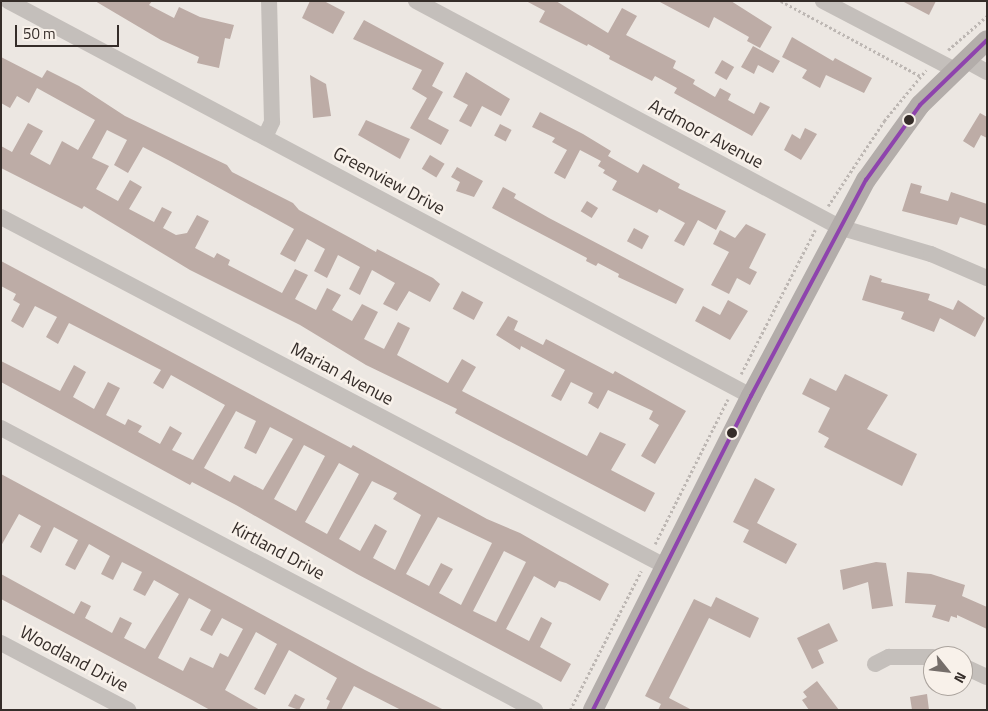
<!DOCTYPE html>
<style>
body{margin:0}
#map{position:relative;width:988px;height:711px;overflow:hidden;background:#ece7e2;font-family:"Titillium Web",sans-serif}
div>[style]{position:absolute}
.building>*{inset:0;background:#bdaca6;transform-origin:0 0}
.path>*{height:2.5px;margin-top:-1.25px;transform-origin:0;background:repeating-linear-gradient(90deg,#bdb7b3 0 2.5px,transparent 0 5px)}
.minor>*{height:16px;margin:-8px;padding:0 8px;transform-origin:8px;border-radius:8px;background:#c4bfbb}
.major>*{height:20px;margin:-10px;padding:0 10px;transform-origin:10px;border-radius:10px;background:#b3adaa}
.bus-1>*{height:4px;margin:-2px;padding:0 2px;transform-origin:2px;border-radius:2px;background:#8e44ad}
.dots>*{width:14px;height:14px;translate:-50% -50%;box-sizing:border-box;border:2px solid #f8f1ea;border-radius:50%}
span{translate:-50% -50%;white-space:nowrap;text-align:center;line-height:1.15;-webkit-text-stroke:5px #f8f1ea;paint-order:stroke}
.street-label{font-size:18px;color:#352d29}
.frame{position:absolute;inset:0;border:2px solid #352d29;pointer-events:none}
.north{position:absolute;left:923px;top:646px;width:50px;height:50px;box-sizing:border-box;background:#f8f1ea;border:1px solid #aaa39d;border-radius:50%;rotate:119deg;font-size:14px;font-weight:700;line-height:20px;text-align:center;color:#352d29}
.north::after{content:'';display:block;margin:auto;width:18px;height:22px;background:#756e6a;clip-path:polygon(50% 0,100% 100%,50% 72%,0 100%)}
.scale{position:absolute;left:15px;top:25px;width:104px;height:22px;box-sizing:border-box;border:2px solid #352d29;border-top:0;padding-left:6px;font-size:15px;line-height:18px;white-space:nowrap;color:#352d29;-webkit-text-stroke:4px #f8f1ea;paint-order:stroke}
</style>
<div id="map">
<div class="building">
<i style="clip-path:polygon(95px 1px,152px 1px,149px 5px,174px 18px,179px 7px,200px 17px,234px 25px,230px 39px,225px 38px,219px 68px,197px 63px,199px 57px,161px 40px)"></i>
<i style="clip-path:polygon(310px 1px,324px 1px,345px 12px,333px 34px,302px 18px)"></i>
<i style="clip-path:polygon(526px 1px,556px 1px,608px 33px,622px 8px,637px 16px,626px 35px,676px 61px,673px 68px,695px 80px,693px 84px,715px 97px,720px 88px,731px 94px,728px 100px,754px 114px,760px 102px,770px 107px,752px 136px,674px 93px,677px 88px,655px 76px,652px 81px,609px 59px,610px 56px,588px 44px,587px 46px,539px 22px,545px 11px)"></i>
<i style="clip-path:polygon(658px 1px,731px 1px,772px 27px,760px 48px,747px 41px,749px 37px,714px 17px,709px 28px)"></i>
<i style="clip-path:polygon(902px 1px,936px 1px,929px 15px)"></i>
<i style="clip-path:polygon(364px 20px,444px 63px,432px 86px,443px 92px,428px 119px,449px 130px,441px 145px,410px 128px,427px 98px,412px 89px,422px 70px,353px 39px)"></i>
<i style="clip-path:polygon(792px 37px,833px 61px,835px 58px,872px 78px,864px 93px,826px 75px,820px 88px,802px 78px,807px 70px,782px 57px)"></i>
<i style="clip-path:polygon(753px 46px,780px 61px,773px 73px,758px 65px,754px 74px,741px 67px)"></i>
<i style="clip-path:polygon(1px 57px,42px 78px,47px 70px,79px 86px,125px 116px,227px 165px,232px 172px,293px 203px,299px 210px,358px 242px,376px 252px,377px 249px,433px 278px,440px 284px,430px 302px,409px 291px,397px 311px,383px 304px,395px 283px,372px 270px,360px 295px,349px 289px,360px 267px,338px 255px,327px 278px,314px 271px,325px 249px,307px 239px,295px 262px,280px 254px,294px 229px,170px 161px,143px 147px,128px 173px,114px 165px,127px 140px,107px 130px,92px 158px,109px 166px,96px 189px,118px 201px,130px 180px,142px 187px,129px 209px,154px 222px,162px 207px,172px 212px,163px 228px,176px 235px,187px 233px,197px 215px,209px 221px,195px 248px,214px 258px,217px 253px,230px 260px,228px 265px,282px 293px,295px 269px,308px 275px,295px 299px,316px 310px,327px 288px,341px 295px,332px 310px,352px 321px,362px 304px,378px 312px,364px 339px,384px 349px,398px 322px,410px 328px,397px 355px,448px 383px,462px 359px,476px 367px,462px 391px,587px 456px,600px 432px,626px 444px,611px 470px,655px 493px,645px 512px,455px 413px,457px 409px,366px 365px,300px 325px,190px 270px,84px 206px,82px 209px,1px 168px,1px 146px,12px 152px,28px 123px,43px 131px,30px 154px,50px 165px,62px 141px,78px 150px,95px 120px,37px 88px,29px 103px,17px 96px,10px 108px,1px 103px)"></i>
<i style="left:722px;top:60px;width:14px;height:15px;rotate:30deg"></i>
<i style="clip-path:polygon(466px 72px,510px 99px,501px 116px,482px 106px,471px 127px,459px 121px,468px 105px,453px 97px)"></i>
<i style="clip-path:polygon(310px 75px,326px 84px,331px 116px,313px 118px)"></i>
<i style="clip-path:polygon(540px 112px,583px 134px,611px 151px,608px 156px,638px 173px,643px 164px,680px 184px,678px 188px,726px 211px,716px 230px,698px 220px,684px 246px,674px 241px,685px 223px,659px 209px,657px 213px,612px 190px,617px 181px,603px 173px,605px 170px,598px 166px,601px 161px,580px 150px,565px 179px,554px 173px,567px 150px,552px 142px,555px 138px,532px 127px)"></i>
<i style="clip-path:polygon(980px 113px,987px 117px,987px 138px,981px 135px,974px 148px,963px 141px)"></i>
<i style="clip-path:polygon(366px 120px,410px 139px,400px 159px,358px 135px)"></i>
<i style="left:500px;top:124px;width:13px;height:13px;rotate:27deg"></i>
<i style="clip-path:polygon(805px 128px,817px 134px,801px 160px,784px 150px,792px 134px,800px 139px)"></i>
<i style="left:430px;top:155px;width:17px;height:16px;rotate:31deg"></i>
<i style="clip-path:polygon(457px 167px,483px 181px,474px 197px,456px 191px,460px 182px,451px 177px)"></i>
<i style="clip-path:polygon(911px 183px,922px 186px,920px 193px,948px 201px,951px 192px,987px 204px,987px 226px,960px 217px,957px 225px,902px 211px)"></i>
<i style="clip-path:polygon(503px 187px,516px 194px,514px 198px,549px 218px,684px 289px,676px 304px,618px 277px,619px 274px,598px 263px,596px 266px,586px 261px,587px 258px,492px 208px)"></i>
<i style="left:587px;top:201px;width:13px;height:12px;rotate:32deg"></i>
<i style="clip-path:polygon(746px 224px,766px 234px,749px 268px,757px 272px,750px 285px,737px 278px,729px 294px,711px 285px,729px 252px,713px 244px,720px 230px,735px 238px)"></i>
<i style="left:634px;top:228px;width:17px;height:15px;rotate:28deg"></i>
<i style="clip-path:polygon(evenodd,1px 261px,351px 448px,353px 445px,487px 519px,520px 533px,609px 584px,600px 601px,566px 583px,559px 581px,555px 588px,534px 576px,506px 629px,529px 641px,541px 617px,552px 623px,540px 647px,571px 664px,561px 682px,357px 574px,236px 505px,192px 482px,190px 485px,1px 382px,1px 361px,60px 391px,74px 365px,86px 372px,73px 397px,94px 409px,108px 382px,120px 388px,106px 415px,125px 425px,128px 419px,142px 426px,138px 432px,160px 444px,170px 426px,182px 433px,172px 450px,193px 460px,225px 405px,171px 375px,163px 389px,153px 383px,161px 370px,69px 323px,58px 344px,46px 337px,57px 317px,35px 306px,23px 328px,11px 321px,20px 304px,13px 300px,16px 294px,1px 286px,1px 261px,236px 411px,256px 421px,244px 448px,256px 454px,270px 427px,293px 439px,263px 490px,234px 475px,230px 482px,204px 468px,236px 411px,1px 261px,304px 445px,325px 456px,296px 511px,274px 499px,304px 445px,1px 261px,339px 463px,359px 474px,327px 534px,305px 522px,339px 463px,1px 261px,372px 481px,397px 493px,393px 499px,421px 515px,395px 570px,373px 558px,387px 531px,375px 524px,360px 551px,339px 539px,372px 481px,1px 261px,438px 517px,492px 543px,461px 605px,439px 593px,453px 569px,441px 563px,429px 586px,406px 574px,438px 517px,1px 261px,504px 551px,526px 562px,496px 622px,473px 611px,504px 551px)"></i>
<i style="clip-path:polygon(870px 275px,882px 279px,881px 282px,930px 294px,928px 300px,953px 310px,958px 300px,985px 318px,975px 337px,940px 318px,934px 332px,901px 319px,904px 312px,862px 300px)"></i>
<i style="left:462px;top:291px;width:24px;height:20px;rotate:28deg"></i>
<i style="clip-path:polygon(728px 300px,748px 311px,730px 340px,695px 321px,703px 306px,720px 315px)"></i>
<i style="clip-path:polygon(508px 316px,518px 321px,514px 330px,543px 345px,546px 339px,613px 374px,615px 371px,686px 411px,655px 464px,641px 456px,659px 425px,649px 419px,653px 411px,608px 390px,598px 409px,588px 403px,593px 393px,571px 382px,561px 401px,551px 396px,565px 370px,521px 346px,520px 350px,496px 335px)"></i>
<i style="clip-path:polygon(845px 374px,888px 395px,867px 429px,917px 454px,902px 486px,824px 447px,829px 438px,818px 432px,830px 408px,802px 394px,810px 378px,836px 391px)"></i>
<i style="clip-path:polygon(evenodd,1px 474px,365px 670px,444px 710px,401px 710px,354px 686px,341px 710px,326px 710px,330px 701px,326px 699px,337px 678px,289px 650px,265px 695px,254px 689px,277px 644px,256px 632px,225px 690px,260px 710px,210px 710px,192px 700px,1px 599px,1px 574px,74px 614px,81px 601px,91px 606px,85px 618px,112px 633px,120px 617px,132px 623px,124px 638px,145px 649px,179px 594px,154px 580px,145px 596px,133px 590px,142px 572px,122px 562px,113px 580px,101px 574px,110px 556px,89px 544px,75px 570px,65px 565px,78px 540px,54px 527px,41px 553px,30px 547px,41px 526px,19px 514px,1px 546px,1px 474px,189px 598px,211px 610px,200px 630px,212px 636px,222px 618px,243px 629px,228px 657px,220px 653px,213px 668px,190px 657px,183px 671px,158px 658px,189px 598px)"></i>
<i style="clip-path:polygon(755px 478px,775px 489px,757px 523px,797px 544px,786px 564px,743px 542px,749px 530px,733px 522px)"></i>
<i style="clip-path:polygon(876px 562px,886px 563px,893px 606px,872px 609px,868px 582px,843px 590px,840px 570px)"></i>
<i style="clip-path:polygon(907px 572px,931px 574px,965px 585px,962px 596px,987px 607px,987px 629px,957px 615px,957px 618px,951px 616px,949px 622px,932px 617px,936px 605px,905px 603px)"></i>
<i style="clip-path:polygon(716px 597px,759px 618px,750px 638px,709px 618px,669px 698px,692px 710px,658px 710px,661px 704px,645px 696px,694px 599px,711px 607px)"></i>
<i style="clip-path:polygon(829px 623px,838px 641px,818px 650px,824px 663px,812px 669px,797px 638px)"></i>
<i style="clip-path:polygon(817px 681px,839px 710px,809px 710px,802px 700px,807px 697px,803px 692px)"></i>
<i style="clip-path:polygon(295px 694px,305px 699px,299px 710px,288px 706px)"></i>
<i style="clip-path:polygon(927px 694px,929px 710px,912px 710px,910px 697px)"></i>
</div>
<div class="path">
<i style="left:781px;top:1px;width:158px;rotate:28.3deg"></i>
<i style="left:948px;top:50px;width:52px;rotate:-41.1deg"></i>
<i style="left:828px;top:206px;width:102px;rotate:-56.6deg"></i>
<i style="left:884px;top:121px;width:66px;rotate:-50.5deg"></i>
<i style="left:741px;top:374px;width:162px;rotate:-62.8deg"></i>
<i style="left:655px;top:544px;width:162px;rotate:-63.3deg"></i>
<i style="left:570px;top:710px;width:156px;rotate:-62.9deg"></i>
</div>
<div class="minor">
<i style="left:8px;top:1px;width:841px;rotate:28deg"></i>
<i style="left:416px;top:1px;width:480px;rotate:28.1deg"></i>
<i style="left:839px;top:227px;width:96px;rotate:16.4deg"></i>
<i style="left:931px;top:254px;width:61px;rotate:23.2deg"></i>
<i style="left:823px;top:1px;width:149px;rotate:27.6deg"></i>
<i style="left:965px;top:60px;width:25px;rotate:29deg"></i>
<i style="left:265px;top:137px;width:17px;rotate:-65deg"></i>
<i style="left:272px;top:122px;width:121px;rotate:-91.4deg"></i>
<i style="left:1px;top:217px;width:750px;rotate:27.73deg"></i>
<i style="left:1px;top:428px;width:604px;rotate:27.84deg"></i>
<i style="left:1px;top:643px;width:144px;rotate:27.8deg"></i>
<i style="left:875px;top:664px;width:16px;rotate:-27deg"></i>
<i style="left:889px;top:657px;width:44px"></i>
<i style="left:963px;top:666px;width:26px;rotate:25deg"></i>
</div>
<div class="major">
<i style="left:593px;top:710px;width:352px;rotate:-63.3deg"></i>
<i style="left:751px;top:396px;width:245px;rotate:-62deg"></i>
<i style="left:866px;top:180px;width:92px;rotate:-54.2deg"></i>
<i style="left:920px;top:105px;width:93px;rotate:-44.1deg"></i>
</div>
<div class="bus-1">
<i style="left:593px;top:710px;width:352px;rotate:-63.3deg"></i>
<i style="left:751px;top:396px;width:245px;rotate:-62deg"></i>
<i style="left:866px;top:180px;width:92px;rotate:-54.2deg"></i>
<i style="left:920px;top:105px;width:93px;rotate:-44.1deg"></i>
</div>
<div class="dots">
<i style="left:909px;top:120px;background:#352d29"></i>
<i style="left:732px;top:433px;background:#352d29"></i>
</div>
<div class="street-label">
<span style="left:706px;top:134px;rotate:28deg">Ardmoor Avenue</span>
<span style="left:389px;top:181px;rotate:28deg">Greenview Drive</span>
<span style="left:342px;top:374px;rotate:28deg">Marian Avenue</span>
<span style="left:278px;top:551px;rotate:28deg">Kirtland Drive</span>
<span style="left:74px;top:659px;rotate:28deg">Woodland Drive</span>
</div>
<div class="frame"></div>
<div class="north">N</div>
<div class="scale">50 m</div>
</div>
